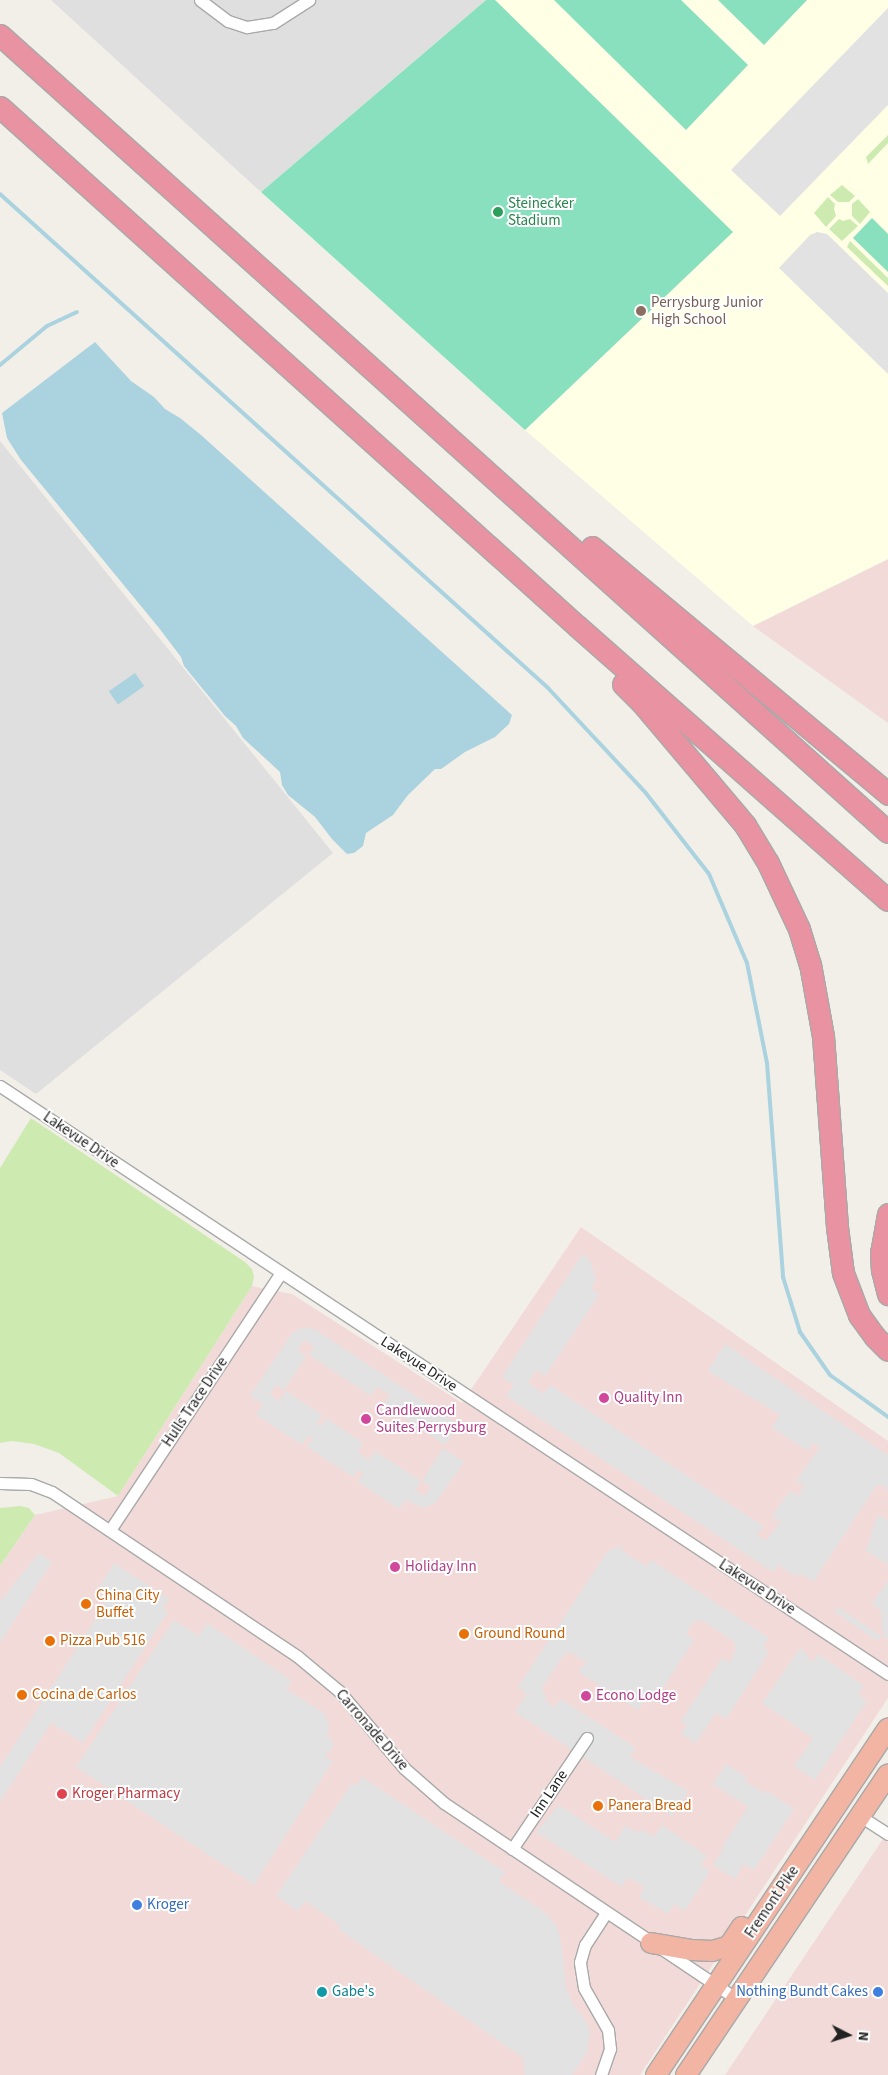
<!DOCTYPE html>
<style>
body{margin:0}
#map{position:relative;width:888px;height:2075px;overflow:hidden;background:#f2efe9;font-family:"Source Sans 3",sans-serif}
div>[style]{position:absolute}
.residential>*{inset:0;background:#e0dfdf}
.commercial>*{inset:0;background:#f2dad9}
.education>*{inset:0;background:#ffffe5}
.grass>*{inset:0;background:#cdebb0}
.pitch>*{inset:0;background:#88e0be}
.parking>*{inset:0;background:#e2e2e2;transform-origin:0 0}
.water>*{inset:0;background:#aad3df;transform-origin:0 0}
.stream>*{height:4px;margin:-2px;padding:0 2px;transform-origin:2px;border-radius:2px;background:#aad3df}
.roads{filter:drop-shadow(1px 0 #a9a9a9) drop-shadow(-1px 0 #a9a9a9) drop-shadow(0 1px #a9a9a9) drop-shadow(0 -1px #a9a9a9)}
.minor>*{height:11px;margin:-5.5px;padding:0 5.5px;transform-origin:5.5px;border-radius:5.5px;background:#fff}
.trunk>*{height:20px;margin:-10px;padding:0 10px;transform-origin:10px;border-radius:10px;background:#f2b4a3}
.motorway>*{height:21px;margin:-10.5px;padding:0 10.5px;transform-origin:10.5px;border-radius:10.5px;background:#e892a2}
.dots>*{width:14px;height:14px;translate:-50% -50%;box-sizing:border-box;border:2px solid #fff;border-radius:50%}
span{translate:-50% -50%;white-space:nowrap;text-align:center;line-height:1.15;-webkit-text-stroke:4px #fff;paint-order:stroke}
.leisure-label{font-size:15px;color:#27864d}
.left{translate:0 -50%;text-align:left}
.education-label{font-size:15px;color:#785e54}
.street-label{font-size:15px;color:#222}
.hotel-label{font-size:15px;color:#b23c85}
.food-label{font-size:15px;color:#c56008}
.health-label{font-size:15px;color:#be3a42}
.shop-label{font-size:15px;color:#366cbe}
.right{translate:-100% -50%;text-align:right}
.culture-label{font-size:15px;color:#0d838f}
.north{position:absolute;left:823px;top:2010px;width:50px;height:50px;-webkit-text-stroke:4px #fff;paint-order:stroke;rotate:95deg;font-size:14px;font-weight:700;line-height:20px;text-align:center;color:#222}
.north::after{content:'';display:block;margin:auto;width:18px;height:22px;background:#222;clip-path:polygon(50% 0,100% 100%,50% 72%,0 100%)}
</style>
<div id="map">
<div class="residential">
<i style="clip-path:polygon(51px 0,486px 0,261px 192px)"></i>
<i style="clip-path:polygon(0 441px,333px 853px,36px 1094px,0 1070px)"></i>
</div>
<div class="commercial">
<i style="clip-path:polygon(888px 559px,888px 723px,753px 626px)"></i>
<i style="clip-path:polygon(581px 1227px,888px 1441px,888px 1698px,640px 2075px,0 2075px,0 1566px,35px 1515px,118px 1496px,252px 1286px,292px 1294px,462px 1403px)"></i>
<i style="clip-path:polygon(888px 1831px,888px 2075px,725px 2075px,881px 1842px)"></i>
</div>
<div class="education">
<i style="clip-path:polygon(486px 0,888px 0,888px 559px,753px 626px,525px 430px,261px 192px)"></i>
</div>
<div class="grass">
<i style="clip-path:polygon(888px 135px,888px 143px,868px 164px,866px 157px)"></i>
<i style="clip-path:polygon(842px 185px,855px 196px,849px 202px,838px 202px,830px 195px)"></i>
<i style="clip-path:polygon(828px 197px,835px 204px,834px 209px,836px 216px,826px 227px,814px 213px)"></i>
<i style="clip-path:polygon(858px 199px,870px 212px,860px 224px,852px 216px,852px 204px)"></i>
<i style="clip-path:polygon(839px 219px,843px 221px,850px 219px,858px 226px,842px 241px,829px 229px)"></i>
<i style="clip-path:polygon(850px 241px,888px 278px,888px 286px,847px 247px)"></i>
<i style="clip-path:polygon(31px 1118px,245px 1262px,252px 1269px,254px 1277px,252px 1286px,118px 1496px,59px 1453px,34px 1444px,12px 1441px,0 1443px,0 1168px)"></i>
<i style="clip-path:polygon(20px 1506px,29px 1508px,35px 1515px,0 1566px,0 1508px)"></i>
</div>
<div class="pitch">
<i style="clip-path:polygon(486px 0,495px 0,733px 232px,525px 430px,261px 192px)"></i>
<i style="clip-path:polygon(554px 0,681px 0,748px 65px,686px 130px)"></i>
<i style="clip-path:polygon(718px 0,807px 0,764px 45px)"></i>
<i style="clip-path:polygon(872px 218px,888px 234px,888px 272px,853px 238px)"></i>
</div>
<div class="parking">
<i style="clip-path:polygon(888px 8px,888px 105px,780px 216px,731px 170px)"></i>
<i style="clip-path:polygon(817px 232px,827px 234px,888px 293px,888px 374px,779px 268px,810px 235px)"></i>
<i style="clip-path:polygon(582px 1254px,590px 1260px,596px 1279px,591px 1289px,599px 1295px,545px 1376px,536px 1370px,528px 1383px,544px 1394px,550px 1385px,763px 1526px,757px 1534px,766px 1541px,780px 1522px,772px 1516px,790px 1491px,798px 1496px,804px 1486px,796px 1481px,820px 1447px,813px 1443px,808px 1451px,772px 1428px,780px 1415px,708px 1371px,725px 1344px,888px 1455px,888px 1492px,884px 1486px,877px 1485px,813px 1582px,801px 1574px,794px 1576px,779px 1565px,773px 1572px,506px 1396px,514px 1385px,502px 1377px)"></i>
<i style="clip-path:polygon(304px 1327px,316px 1330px,459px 1425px,445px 1445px,384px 1404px,390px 1395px,377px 1387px,371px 1396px,309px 1355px,314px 1347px,304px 1340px,298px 1350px,306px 1356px,284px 1390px,276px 1385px,270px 1394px,279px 1401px,286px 1391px,322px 1415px,317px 1424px,321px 1426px,326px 1418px,363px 1443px,358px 1452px,369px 1460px,375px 1451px,421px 1481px,415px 1490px,425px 1496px,431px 1487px,422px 1481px,443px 1448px,464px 1462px,435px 1503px,423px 1508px,406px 1500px,399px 1509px,358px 1482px,363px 1473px,358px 1470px,353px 1477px,307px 1447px,313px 1438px,309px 1436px,302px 1445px,256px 1415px,263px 1404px,250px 1396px,292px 1333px)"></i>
<i style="clip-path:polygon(879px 1515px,888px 1521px,888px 1565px,865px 1550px,870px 1541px,874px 1523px)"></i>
<i style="clip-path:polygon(623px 1546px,621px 1550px,647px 1567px,651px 1560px,769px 1638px,763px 1647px,769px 1652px,726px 1719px,716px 1713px,696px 1743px,681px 1734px,687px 1726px,681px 1721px,722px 1658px,730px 1663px,736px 1648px,733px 1641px,703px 1621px,694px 1621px,686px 1634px,694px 1640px,653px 1704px,645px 1699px,638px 1710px,579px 1672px,586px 1662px,570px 1652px,564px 1655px,542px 1688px,545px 1697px,550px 1705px,555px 1707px,561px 1699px,636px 1748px,630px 1757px,688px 1791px,672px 1816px,515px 1712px,527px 1694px,518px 1687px,607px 1552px,614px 1548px)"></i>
<i style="clip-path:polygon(39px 1553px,52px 1562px,0 1643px,0 1601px)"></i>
<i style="clip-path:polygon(114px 1563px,169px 1599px,163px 1608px,168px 1612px,83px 1743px,51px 1723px,0 1802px,0 1767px,111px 1595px,99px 1587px)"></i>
<i style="clip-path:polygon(888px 1580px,888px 1639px,883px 1636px,881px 1610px,872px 1604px)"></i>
<i style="left:838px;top:1607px;width:52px;height:6px;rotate:34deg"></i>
<i style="clip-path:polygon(174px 1620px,199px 1636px,207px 1623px,292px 1681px,286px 1689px,324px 1713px,329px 1723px,327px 1735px,334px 1744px,325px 1757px,333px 1761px,254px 1885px,76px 1767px)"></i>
<i style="clip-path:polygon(801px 1647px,812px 1663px,818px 1654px,864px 1686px,858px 1695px,867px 1701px,815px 1780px,794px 1766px,813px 1738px,762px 1703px)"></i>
<i style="clip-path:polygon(726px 1764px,747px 1777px,745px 1781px,765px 1794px,767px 1791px,794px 1809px,754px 1870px,744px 1864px,735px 1879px,713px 1865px,723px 1850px,721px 1849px,748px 1807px,713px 1784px)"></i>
<i style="clip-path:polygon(362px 1777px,505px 1872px,499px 1882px,542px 1910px,551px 1919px,558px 1929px,561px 1942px,566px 1987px,574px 2006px,587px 2023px,590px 2033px,587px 2053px,572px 2075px,525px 2075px,523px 2058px,338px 1929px,340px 1925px,305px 1901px,298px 1911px,276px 1896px,352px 1783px,356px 1786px)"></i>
<i style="clip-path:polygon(559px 1805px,615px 1842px,626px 1825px,635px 1832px,643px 1830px,654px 1837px,662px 1825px,707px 1856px,701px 1865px,710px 1871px,685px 1911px,674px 1904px,668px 1914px,639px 1897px,644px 1887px,627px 1877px,622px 1887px,536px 1832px)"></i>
</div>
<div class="water">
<i style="clip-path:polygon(95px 342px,131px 381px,154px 397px,165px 409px,180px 418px,201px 435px,512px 715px,509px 724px,495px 737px,465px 752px,441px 769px,435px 769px,408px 795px,393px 815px,366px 833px,363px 846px,354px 853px,347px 854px,332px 839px,315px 817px,288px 795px,282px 785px,280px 772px,243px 738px,236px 726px,225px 716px,184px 666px,181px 657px,159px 628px,21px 460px,7px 438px,2px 413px)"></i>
<i style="left:135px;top:673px;width:16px;height:32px;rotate:55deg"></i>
</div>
<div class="stream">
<i style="left:0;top:194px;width:738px;rotate:42.03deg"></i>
<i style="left:548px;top:688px;width:142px;rotate:47deg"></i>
<i style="left:645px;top:792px;width:104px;rotate:52deg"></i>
<i style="left:709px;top:874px;width:97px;rotate:66.9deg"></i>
<i style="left:747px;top:963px;width:102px;rotate:78.7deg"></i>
<i style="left:767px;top:1063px;width:215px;rotate:85.7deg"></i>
<i style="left:783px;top:1277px;width:58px;rotate:72.8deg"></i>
<i style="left:800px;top:1332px;width:52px;rotate:55.1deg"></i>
<i style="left:830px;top:1375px;width:72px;rotate:35.9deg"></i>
<i style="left:0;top:365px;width:61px;rotate:-39.7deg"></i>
<i style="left:47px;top:326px;width:33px;rotate:-25deg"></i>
</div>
<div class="roads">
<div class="minor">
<i style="left:200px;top:0;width:35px;rotate:37deg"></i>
<i style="left:228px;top:21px;width:20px;rotate:18deg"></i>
<i style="left:247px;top:27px;width:26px;rotate:-9deg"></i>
<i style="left:273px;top:23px;width:43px;rotate:-32.6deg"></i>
<i style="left:0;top:1086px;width:1065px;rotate:33.51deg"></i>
<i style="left:0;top:1483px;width:31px;rotate:2deg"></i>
<i style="left:31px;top:1484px;width:22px;rotate:21deg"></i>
<i style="left:52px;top:1492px;width:295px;rotate:33.8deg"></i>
<i style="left:297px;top:1656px;width:55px;rotate:39.8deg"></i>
<i style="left:339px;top:1691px;width:101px;rotate:49.8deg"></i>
<i style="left:404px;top:1768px;width:53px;rotate:41.2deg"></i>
<i style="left:444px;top:1803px;width:353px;rotate:33.8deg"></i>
<i style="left:110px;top:1530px;width:309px;rotate:-56.4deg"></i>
<i style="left:860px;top:1816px;width:33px;rotate:33deg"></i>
<i style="left:512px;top:1849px;width:134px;rotate:-56deg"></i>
<i style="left:601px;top:2075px;width:28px;rotate:-71deg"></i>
<i style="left:610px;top:2049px;width:19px;rotate:-96deg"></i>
<i style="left:608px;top:2030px;width:48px;rotate:-119.7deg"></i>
<i style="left:584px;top:1988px;width:26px;rotate:-99deg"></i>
<i style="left:580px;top:1962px;width:18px;rotate:-74deg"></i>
<i style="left:585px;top:1945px;width:38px;rotate:-57deg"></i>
</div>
<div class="trunk">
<i style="left:651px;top:1943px;width:42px;rotate:9.7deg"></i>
<i style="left:692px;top:1950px;width:20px;rotate:3deg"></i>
<i style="left:712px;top:1951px;width:18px;rotate:-16deg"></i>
<i style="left:729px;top:1946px;width:23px;rotate:-56deg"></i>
<i style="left:656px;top:2075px;width:417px;rotate:-56.2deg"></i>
<i style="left:686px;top:2075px;width:362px;rotate:-56.1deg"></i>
</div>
<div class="motorway">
<i style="left:0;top:35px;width:1193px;rotate:41.91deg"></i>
<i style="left:0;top:107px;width:776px;rotate:41.97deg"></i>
<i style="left:577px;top:626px;width:414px;rotate:41.4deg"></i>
<i style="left:592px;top:547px;width:386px;rotate:39.8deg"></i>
<i style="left:623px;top:684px;width:27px;rotate:45deg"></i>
<i style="left:642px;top:703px;width:160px;rotate:49.8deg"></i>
<i style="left:745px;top:825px;width:44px;rotate:58.8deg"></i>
<i style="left:768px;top:863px;width:73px;rotate:64.8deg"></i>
<i style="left:799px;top:929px;width:37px;rotate:73deg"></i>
<i style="left:810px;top:964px;width:73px;rotate:79.8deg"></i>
<i style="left:823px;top:1036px;width:192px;rotate:85.8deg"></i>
<i style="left:837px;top:1227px;width:46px;rotate:82.6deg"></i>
<i style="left:843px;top:1273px;width:45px;rotate:69.1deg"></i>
<i style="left:859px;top:1315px;width:27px;rotate:54deg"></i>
<i style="left:875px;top:1337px;width:18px;rotate:45deg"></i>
<i style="left:888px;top:1214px;width:39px;rotate:100deg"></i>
<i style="left:881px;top:1252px;width:18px;rotate:87deg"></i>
<i style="left:882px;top:1270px;width:25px;rotate:76deg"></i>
</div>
</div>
<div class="dots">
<i style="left:498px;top:212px;background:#2e9e5b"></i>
<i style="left:641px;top:311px;background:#8d6e63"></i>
<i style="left:604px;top:1398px;background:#d1479c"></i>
<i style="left:366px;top:1419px;background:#d1479c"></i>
<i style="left:395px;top:1567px;background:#d1479c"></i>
<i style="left:86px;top:1604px;background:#e8710a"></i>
<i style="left:464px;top:1634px;background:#e8710a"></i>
<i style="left:50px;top:1641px;background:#e8710a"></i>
<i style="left:22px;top:1695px;background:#e8710a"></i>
<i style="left:586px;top:1696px;background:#d1479c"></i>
<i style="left:62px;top:1794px;background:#e0444e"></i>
<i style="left:598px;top:1806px;background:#e8710a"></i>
<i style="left:137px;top:1905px;background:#3f7fe0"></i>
<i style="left:322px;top:1992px;background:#0f9aa8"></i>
<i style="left:878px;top:1992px;background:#3f7fe0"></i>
</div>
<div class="leisure-label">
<span class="left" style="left:508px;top:212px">Steinecker<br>Stadium</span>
</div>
<div class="education-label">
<span class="left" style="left:651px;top:311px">Perrysburg Junior<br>High School</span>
</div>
<div class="street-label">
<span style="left:81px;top:1140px;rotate:34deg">Lakevue Drive</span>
<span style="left:419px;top:1364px;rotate:33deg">Lakevue Drive</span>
<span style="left:195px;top:1402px;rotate:-56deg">Hulls Trace Drive</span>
<span style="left:757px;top:1587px;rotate:33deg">Lakevue Drive</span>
<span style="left:372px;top:1730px;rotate:49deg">Carronade Drive</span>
<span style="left:549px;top:1794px;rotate:-56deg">Inn Lane</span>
<span style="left:772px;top:1902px;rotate:-56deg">Fremont Pike</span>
</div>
<div class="hotel-label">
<span class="left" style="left:614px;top:1398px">Quality Inn</span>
<span class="left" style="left:376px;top:1419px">Candlewood<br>Suites Perrysburg</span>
<span class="left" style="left:405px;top:1567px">Holiday Inn</span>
<span class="left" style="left:596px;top:1696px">Econo Lodge</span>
</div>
<div class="food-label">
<span class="left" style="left:96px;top:1604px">China City<br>Buffet</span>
<span class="left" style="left:474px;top:1634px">Ground Round</span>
<span class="left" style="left:60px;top:1641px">Pizza Pub 516</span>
<span class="left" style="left:32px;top:1695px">Cocina de Carlos</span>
<span class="left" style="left:608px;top:1806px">Panera Bread</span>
</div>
<div class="health-label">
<span class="left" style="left:72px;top:1794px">Kroger Pharmacy</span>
</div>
<div class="shop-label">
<span class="left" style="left:147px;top:1905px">Kroger</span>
<span class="right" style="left:868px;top:1992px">Nothing Bundt Cakes</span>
</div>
<div class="culture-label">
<span class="left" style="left:332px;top:1992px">Gabe's</span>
</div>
<div class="north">N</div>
</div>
